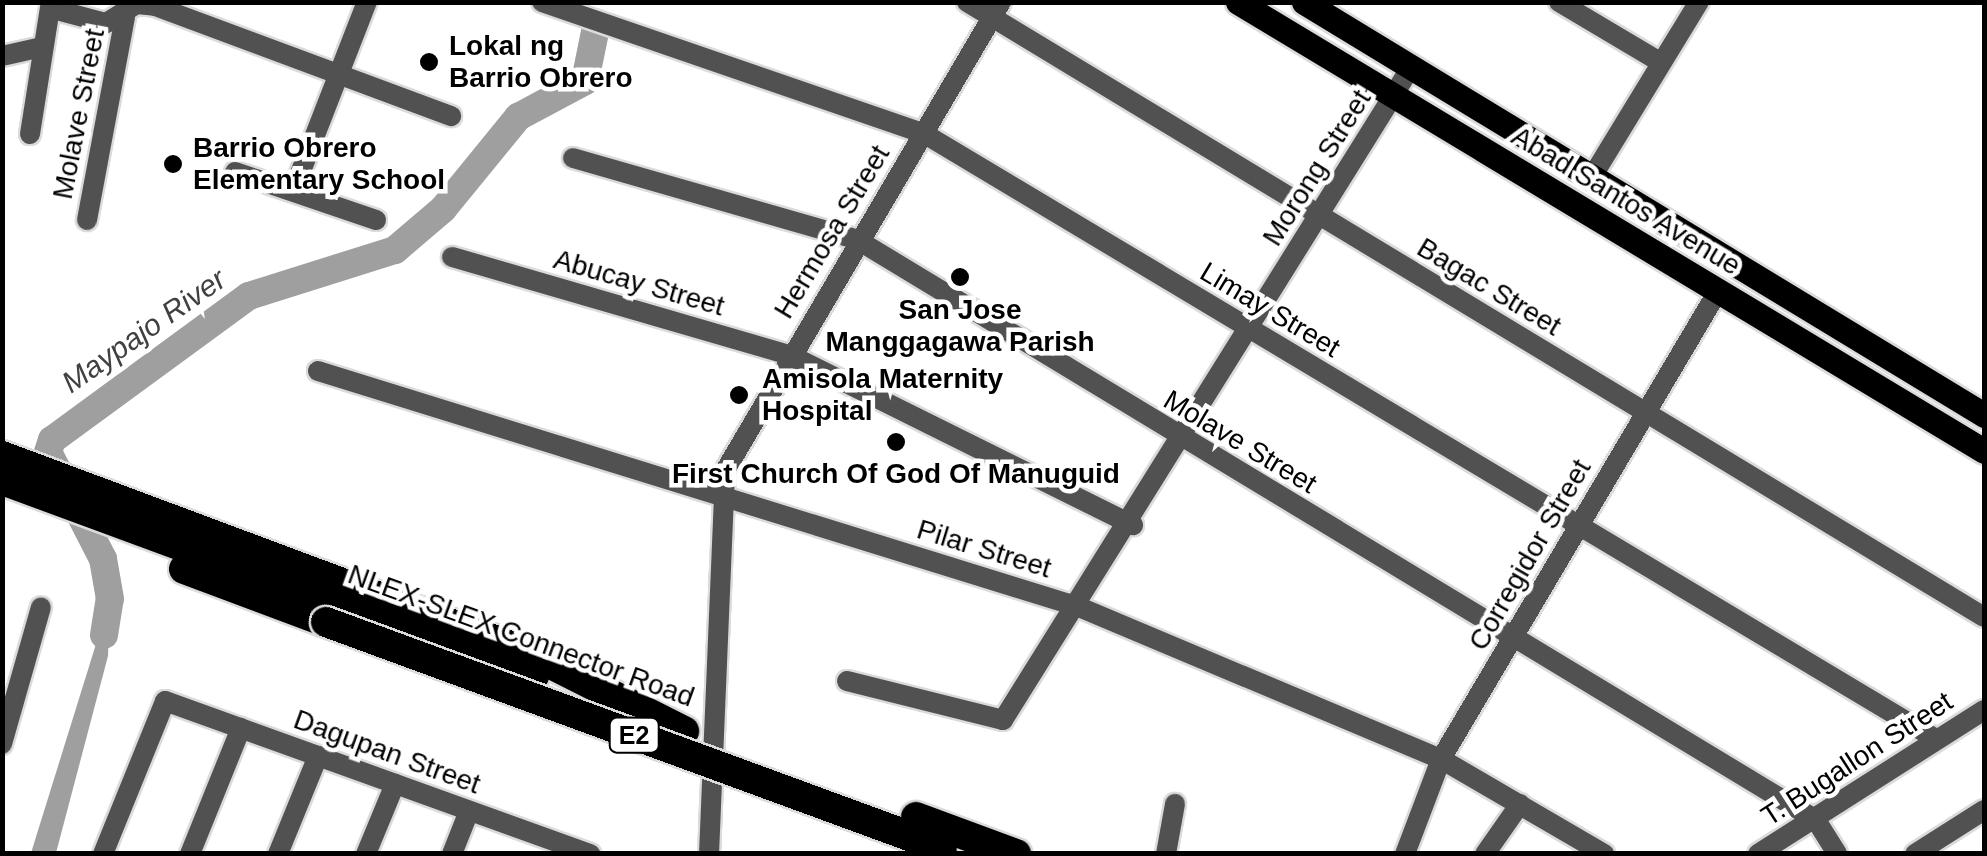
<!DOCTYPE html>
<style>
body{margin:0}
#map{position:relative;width:1987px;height:856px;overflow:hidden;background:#fff;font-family:Arial,sans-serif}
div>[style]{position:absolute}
.water>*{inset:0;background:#9f9f9f}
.river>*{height:28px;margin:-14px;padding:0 14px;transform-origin:14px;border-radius:14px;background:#9f9f9f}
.roads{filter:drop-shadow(2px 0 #dbdbdb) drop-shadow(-2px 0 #dbdbdb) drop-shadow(0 2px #dbdbdb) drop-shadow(0 -2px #dbdbdb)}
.minor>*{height:20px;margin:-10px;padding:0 10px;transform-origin:10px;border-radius:10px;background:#515151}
.major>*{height:25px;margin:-12.5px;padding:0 12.5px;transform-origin:12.5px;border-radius:12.5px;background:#000}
.highway>*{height:30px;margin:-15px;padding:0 15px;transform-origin:15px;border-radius:15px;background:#000}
.bridges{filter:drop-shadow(2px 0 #dbdbdb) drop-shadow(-2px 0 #dbdbdb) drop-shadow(0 2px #dbdbdb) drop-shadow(0 -2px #dbdbdb)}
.highway-bridge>*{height:30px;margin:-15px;padding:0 15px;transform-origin:15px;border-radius:15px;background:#000}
.dots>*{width:28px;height:28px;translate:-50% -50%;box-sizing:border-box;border:5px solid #fff;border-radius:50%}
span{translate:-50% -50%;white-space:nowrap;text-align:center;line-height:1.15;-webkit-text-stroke:9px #fff;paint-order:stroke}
.shield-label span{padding:2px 8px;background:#fff;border:2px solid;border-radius:8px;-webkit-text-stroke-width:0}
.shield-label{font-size:25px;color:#000;font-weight:700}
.poi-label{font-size:28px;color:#000;font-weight:700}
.left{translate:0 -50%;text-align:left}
.street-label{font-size:28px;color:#000}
.water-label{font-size:30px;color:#404040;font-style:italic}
.frame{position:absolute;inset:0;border:5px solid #000;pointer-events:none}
</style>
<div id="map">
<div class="water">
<i style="clip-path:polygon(110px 599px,108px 656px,56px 853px,31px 853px)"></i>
</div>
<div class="river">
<i style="left:104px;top:635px;width:36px;rotate:-81deg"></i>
<i style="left:110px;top:599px;width:41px;rotate:-99.9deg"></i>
<i style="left:103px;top:559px;width:120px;rotate:-117.2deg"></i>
<i style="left:48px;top:452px;width:13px;rotate:-72deg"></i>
<i style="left:52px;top:440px;width:244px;rotate:-36.2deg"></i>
<i style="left:249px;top:296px;width:153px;rotate:-17.5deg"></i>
<i style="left:395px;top:250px;width:63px;rotate:-40.5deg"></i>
<i style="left:443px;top:209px;width:119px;rotate:-50.8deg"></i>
<i style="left:518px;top:117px;width:76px;rotate:-28.2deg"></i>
<i style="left:585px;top:81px;width:55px;rotate:-78.5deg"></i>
</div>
<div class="roads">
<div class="minor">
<i style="left:542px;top:2px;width:403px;rotate:19deg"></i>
<i style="left:923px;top:133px;width:1180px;rotate:30.89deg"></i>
<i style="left:967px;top:2px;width:1188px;rotate:31.16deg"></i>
<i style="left:1559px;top:2px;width:117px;rotate:30.7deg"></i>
<i style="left:53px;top:9px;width:55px;rotate:14.8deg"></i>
<i style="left:106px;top:23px;width:36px;rotate:-32deg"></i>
<i style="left:137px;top:4px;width:18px;rotate:6deg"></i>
<i style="left:155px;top:6px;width:316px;rotate:20.4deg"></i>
<i style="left:2px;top:56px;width:41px;rotate:-12.7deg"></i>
<i style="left:30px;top:134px;width:134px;rotate:-81deg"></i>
<i style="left:573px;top:158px;width:294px;rotate:16deg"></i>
<i style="left:856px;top:239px;width:1122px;rotate:31.18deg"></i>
<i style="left:1816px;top:820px;width:40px;rotate:58deg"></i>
<i style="left:235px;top:172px;width:149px;rotate:18.8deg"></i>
<i style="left:1592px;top:177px;width:205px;rotate:-58.6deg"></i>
<i style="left:294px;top:189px;width:201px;rotate:-68.7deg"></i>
<i style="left:87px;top:220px;width:207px;rotate:-79.4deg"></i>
<i style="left:452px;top:257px;width:352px;rotate:16.2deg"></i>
<i style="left:790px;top:355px;width:383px;rotate:26.4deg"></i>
<i style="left:318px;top:371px;width:797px;rotate:17.23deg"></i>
<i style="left:1079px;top:607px;width:393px;rotate:22.8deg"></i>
<i style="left:1441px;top:759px;width:189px;rotate:30.2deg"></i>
<i style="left:847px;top:681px;width:161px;rotate:14deg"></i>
<i style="left:1003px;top:720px;width:770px;rotate:-58deg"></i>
<i style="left:2px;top:744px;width:142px;rotate:-74.1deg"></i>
<i style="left:103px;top:854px;width:165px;rotate:-67.9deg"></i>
<i style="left:165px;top:701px;width:452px;rotate:19.8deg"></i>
<i style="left:190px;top:854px;width:136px;rotate:-68deg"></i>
<i style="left:278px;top:854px;width:106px;rotate:-67.8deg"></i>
<i style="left:366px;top:854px;width:76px;rotate:-67.5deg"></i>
<i style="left:452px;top:854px;width:46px;rotate:-68.4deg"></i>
<i style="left:709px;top:854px;width:383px;rotate:-87.6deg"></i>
<i style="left:725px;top:471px;width:544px;rotate:-59.52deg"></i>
<i style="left:1166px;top:854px;width:51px;rotate:-79.8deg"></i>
<i style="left:1405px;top:854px;width:102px;rotate:-69.2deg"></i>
<i style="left:1441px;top:759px;width:544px;rotate:-59.38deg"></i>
<i style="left:1485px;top:854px;width:61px;rotate:-55deg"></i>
<i style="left:1758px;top:854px;width:268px;rotate:-32.5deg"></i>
<i style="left:1915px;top:854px;width:82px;rotate:-32.5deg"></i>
</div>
<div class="major">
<i style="left:1238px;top:2px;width:871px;rotate:31.04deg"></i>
<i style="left:1304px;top:2px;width:796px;rotate:31.27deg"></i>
</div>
<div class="highway">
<i style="left:2px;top:456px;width:560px;rotate:20.47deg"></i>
<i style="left:527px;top:652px;width:176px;rotate:26.7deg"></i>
<i style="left:2px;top:480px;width:567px;rotate:20.22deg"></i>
<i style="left:184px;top:569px;width:152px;rotate:20.5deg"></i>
</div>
</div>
<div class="bridges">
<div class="highway-bridge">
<i style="left:326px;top:622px;width:656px;rotate:20.15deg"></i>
<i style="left:916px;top:817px;width:107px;rotate:20.3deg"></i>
</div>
</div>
<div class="dots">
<i style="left:429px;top:62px;background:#000"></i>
<i style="left:173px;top:164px;background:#000"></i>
<i style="left:960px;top:277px;background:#000"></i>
<i style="left:739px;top:395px;background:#000"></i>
<i style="left:896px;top:442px;background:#000"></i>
</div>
<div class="shield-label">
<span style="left:634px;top:735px">E2</span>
</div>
<div class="poi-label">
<span class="left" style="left:449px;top:62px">Lokal ng<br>Barrio Obrero</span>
<span class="left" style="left:193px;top:164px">Barrio Obrero<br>Elementary School</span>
<span style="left:960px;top:326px">San Jose<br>Manggagawa Parish</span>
<span class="left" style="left:762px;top:395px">Amisola Maternity<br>Hospital</span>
<span style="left:896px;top:474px">First Church Of God Of Manuguid</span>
</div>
<div class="street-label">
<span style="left:79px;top:114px;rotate:-79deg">Molave Street</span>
<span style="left:1317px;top:168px;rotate:-58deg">Morong Street</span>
<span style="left:1626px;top:201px;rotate:31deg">Abad Santos Avenue</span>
<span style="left:832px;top:232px;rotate:-59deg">Hermosa Street</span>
<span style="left:639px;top:283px;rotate:16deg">Abucay Street</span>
<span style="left:1489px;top:287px;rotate:31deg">Bagac Street</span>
<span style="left:1270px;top:310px;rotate:31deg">Limay Street</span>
<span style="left:1240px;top:442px;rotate:31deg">Molave Street</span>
<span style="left:984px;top:549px;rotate:17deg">Pilar Street</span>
<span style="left:1530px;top:555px;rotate:-60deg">Corregidor Street</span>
<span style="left:521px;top:636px;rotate:20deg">NLEX-SLEX Connector Road</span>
<span style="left:387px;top:752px;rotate:20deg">Dagupan Street</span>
<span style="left:1857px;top:759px;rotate:-33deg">T. Bugallon Street</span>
</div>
<div class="water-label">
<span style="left:144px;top:331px;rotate:-35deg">Maypajo River</span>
</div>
<div class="frame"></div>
</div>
